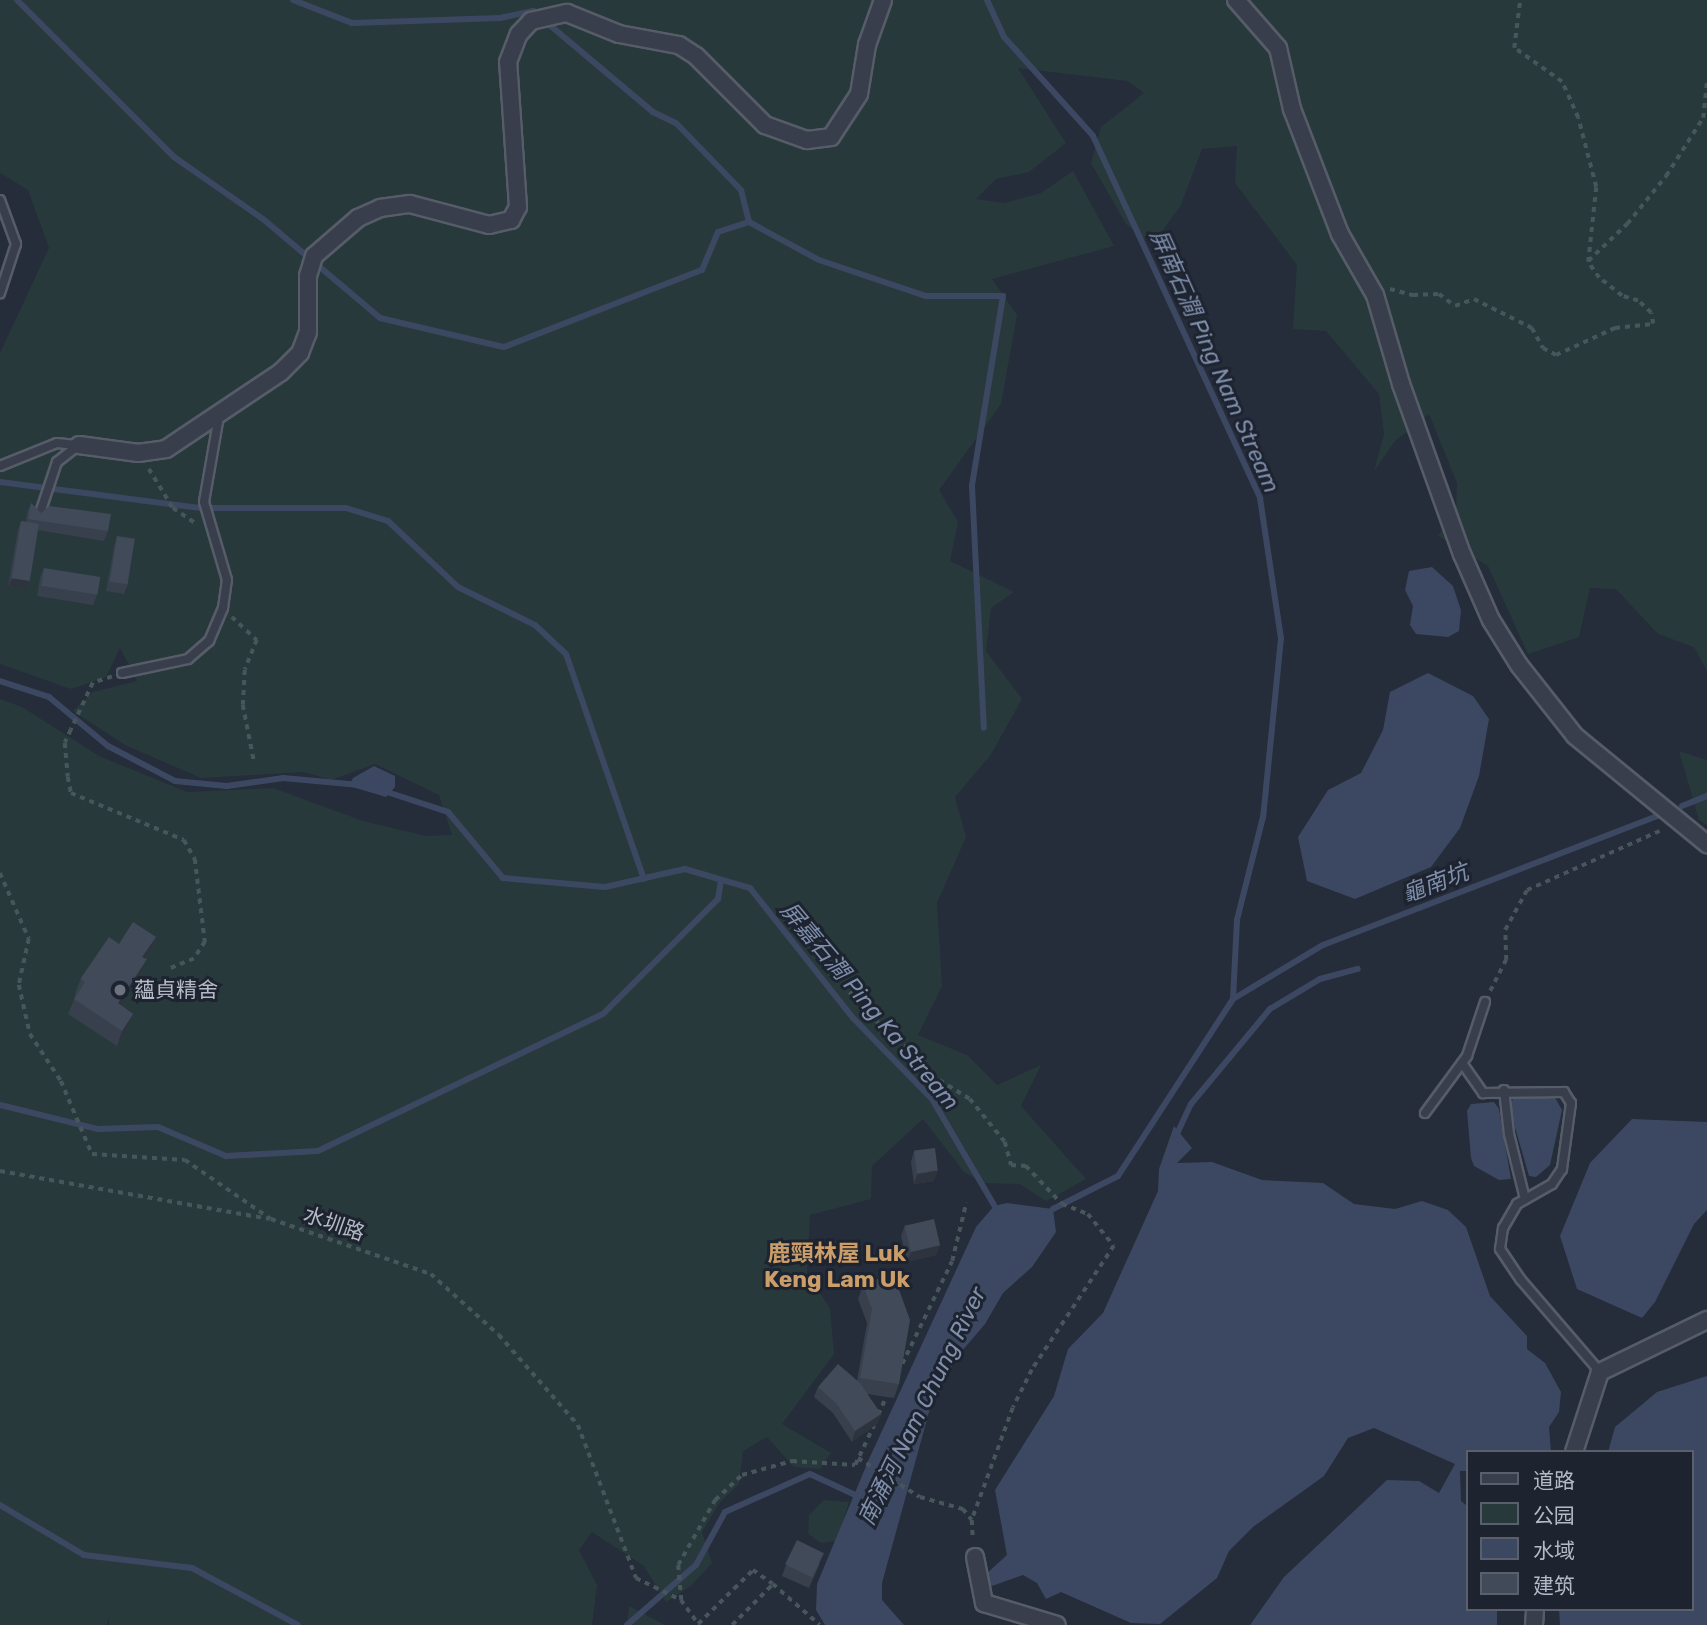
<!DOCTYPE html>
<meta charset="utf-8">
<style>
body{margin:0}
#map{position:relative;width:1707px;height:1625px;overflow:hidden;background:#252c3a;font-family:Rubik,"Noto Sans SC",sans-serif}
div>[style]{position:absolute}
.green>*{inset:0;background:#28393c}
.water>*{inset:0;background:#3c4862}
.stream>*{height:6px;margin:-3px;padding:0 3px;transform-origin:3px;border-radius:3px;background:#3c4862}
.path>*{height:3.5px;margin-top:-1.75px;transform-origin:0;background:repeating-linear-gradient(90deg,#46565a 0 5px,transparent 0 10px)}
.roads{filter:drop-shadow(2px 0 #565c68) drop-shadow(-2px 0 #565c68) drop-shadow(0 2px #565c68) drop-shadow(0 -2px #565c68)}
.lane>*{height:8px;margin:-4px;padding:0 4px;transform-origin:4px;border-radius:4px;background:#383e4b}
.street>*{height:16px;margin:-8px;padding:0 8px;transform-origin:8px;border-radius:8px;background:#383e4b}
.wall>*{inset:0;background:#38404d}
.shaded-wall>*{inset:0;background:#2e343e}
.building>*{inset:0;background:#414a59;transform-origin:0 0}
.dots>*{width:19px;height:19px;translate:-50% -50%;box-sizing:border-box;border:4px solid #1d232f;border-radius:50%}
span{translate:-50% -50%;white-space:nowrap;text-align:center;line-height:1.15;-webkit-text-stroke:6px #1d232f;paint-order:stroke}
.poi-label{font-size:21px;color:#b4b9c6}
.left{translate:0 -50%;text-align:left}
.street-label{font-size:21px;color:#b4b9c6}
.water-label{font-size:23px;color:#7e8eab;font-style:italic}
.neighbourhood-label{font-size:23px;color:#cb9d69;font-weight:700}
.legend{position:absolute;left:1466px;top:1450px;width:228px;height:161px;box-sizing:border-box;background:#1d232f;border:2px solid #595f6b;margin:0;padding:9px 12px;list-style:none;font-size:21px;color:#b4b9c6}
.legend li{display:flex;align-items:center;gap:14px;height:35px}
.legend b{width:35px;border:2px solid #595f6b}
</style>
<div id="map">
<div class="green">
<i style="clip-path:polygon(0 0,1707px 0,1707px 671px,1694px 647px,1658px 634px,1616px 589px,1590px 588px,1579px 637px,1528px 654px,1488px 566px,1438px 536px,1456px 508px,1457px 483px,1429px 414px,1395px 441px,1374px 471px,1384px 434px,1379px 394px,1326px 331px,1293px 329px,1297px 265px,1235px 183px,1237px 146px,1202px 149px,1181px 205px,1152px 245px,1126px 224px,1091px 163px,1101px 127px,1144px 93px,1128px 81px,1018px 68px,1066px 143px,1029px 172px,996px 179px,976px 199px,1004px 203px,1041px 193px,1073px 171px,1114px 246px,992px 279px,1017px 315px,1001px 404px,939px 490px,958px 522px,950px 561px,1014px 592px,991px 608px,986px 651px,1022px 699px,990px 756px,955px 797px,966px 837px,937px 903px,942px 986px,918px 1035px,967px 1055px,997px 1085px,1041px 1065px,1021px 1106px,1086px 1179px,1046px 1201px,1020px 1184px,983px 1183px,964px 1172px,923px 1119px,872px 1166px,871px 1199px,810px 1215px,807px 1274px,830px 1308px,834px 1354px,782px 1424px,831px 1453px,820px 1469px,794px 1467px,767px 1437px,743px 1451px,739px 1484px,720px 1502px,702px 1532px,712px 1563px,692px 1585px,666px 1602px,644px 1566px,592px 1532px,579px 1550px,597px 1585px,592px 1625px,109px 1625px,109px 1618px,107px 1625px,0 1625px,0 699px,22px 707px,99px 756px,187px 792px,273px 788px,363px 821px,426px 836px,452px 835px,439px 795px,375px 764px,331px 780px,304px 772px,201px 778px,125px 745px,73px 711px,93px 692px,137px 681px,120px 648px,106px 677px,71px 689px,0 664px,0 353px,49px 248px,28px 190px,0 173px)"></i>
<i style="clip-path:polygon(1679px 751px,1707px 760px,1707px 825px,1699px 820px)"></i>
<i style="clip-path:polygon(824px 1500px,849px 1502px,837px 1541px,821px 1543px,808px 1534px,809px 1515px)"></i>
<i style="clip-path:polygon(629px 1606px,665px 1625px,627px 1625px)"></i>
</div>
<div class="water">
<i style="clip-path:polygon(1432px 567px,1453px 586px,1461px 610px,1459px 631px,1448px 637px,1416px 634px,1410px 625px,1413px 606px,1405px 590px,1409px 571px)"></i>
<i style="clip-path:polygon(1428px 673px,1473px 696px,1489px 719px,1479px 776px,1460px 828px,1431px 867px,1355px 899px,1307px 881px,1298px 837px,1328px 790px,1361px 773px,1383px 730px,1390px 692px)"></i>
<i style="clip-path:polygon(374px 766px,395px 776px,395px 787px,386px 797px,349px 786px,353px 778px)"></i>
<i style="clip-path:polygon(1527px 1094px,1554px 1096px,1562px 1110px,1550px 1165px,1536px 1177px,1529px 1176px,1510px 1110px,1513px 1097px)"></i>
<i style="clip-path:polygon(1494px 1102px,1499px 1109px,1511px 1179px,1499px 1180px,1474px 1166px,1471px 1158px,1467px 1111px,1471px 1104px)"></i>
<i style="clip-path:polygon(1632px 1119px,1707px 1122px,1707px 1210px,1694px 1224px,1655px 1302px,1642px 1318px,1577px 1289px,1560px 1236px,1590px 1163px)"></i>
<i style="clip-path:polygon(1174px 1126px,1192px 1148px,1177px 1163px,1212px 1162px,1262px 1180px,1323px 1183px,1354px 1204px,1395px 1209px,1422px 1201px,1448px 1210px,1466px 1227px,1490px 1296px,1527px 1336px,1527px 1349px,1545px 1363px,1561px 1392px,1559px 1412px,1549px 1427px,1551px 1452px,1467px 1452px,1467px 1471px,1460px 1471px,1461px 1501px,1467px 1506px,1467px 1609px,1497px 1609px,1497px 1625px,1250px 1625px,1284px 1577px,1387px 1480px,1419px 1481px,1439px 1493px,1455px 1464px,1374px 1428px,1348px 1438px,1324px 1476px,1253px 1527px,1229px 1551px,1217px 1578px,1160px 1624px,1131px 1623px,1061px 1592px,1046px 1599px,1037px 1583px,1023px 1575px,989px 1587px,985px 1575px,1007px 1555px,995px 1490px,1054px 1396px,1068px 1349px,1103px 1313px,1158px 1191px,1159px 1169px)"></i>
<i style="clip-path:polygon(1007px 1203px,1053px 1209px,1056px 1232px,1032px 1267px,1003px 1293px,985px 1324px,956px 1358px,929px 1412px,882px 1583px,882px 1600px,904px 1625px,825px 1625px,816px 1610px,817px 1584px,869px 1459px,976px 1227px,994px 1206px)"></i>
<i style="clip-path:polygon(1707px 1376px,1707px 1625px,1560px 1625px,1559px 1609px,1691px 1609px,1691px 1452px,1608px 1452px,1615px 1427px,1657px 1392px)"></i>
</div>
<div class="stream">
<i style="left:17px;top:0;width:222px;rotate:45deg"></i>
<i style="left:174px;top:157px;width:108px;rotate:34.9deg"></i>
<i style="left:263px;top:219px;width:153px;rotate:40.2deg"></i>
<i style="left:380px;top:318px;width:127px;rotate:13.2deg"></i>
<i style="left:504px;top:347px;width:212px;rotate:-21.3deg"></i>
<i style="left:702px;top:270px;width:41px;rotate:-67.2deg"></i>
<i style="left:718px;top:232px;width:33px;rotate:-18deg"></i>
<i style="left:749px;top:222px;width:80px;rotate:28.5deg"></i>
<i style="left:819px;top:260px;width:113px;rotate:18.6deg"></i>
<i style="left:926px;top:296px;width:77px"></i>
<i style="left:1003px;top:296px;width:193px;rotate:99.3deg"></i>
<i style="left:972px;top:486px;width:242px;rotate:87.2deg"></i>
<i style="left:293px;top:0;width:63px;rotate:21.3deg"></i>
<i style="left:352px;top:23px;width:148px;rotate:-1.9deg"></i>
<i style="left:500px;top:18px;width:34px;rotate:-12deg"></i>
<i style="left:533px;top:11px;width:157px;rotate:40.1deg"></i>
<i style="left:653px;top:112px;width:25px;rotate:26deg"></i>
<i style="left:676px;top:123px;width:93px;rotate:45.9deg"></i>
<i style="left:741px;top:190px;width:33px;rotate:76deg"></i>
<i style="left:987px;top:0;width:41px;rotate:65.3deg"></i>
<i style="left:1004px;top:37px;width:133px;rotate:48deg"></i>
<i style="left:1093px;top:136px;width:399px;rotate:65.2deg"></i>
<i style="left:1260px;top:498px;width:142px;rotate:81.5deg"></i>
<i style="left:1281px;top:638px;width:180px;rotate:95.7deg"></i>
<i style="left:1263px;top:817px;width:106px;rotate:104.2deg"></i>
<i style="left:1237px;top:920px;width:79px;rotate:92.9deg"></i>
<i style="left:1233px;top:999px;width:211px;rotate:123deg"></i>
<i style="left:1118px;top:1176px;width:73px;rotate:153.1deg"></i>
<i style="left:0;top:482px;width:203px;rotate:7.4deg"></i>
<i style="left:201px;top:508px;width:145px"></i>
<i style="left:346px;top:508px;width:44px;rotate:17.2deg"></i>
<i style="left:388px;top:521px;width:96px;rotate:43.3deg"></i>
<i style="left:458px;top:587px;width:86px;rotate:26.3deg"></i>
<i style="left:535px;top:625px;width:42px;rotate:43.1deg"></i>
<i style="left:566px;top:654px;width:238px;rotate:70.9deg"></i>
<i style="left:0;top:681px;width:52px;rotate:18.1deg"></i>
<i style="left:49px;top:697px;width:77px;rotate:39.7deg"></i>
<i style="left:108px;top:746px;width:76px;rotate:27.6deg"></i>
<i style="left:175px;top:781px;width:52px;rotate:5.5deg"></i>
<i style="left:227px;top:786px;width:57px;rotate:-8.1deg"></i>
<i style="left:283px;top:778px;width:77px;rotate:5.2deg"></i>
<i style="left:384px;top:791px;width:67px;rotate:18.2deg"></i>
<i style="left:448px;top:812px;width:86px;rotate:50.2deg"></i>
<i style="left:503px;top:878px;width:102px;rotate:5deg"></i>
<i style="left:605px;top:887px;width:82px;rotate:-12.7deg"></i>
<i style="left:685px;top:869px;width:68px;rotate:16.3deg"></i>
<i style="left:750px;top:888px;width:166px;rotate:51.6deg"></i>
<i style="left:853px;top:1018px;width:113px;rotate:45.7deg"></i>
<i style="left:932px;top:1099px;width:131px;rotate:59.7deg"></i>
<i style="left:1682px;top:806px;width:27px;rotate:-22deg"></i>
<i style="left:1233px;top:999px;width:105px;rotate:-31deg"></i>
<i style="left:1323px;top:945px;width:359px;rotate:-21.1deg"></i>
<i style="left:0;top:1105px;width:101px;rotate:13.8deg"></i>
<i style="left:98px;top:1129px;width:60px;rotate:-1.9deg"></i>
<i style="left:158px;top:1127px;width:74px;rotate:23.1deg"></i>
<i style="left:226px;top:1156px;width:92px;rotate:-3.1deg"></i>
<i style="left:318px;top:1151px;width:316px;rotate:-25.7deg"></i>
<i style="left:603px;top:1014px;width:163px;rotate:-45deg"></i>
<i style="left:718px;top:899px;width:19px;rotate:-81deg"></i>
<i style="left:1176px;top:1136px;width:35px;rotate:-65deg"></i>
<i style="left:1191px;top:1104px;width:124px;rotate:-50.3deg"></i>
<i style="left:1270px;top:1009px;width:58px;rotate:-31deg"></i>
<i style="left:1320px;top:979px;width:39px;rotate:-15deg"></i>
<i style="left:0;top:1505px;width:98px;rotate:30.8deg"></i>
<i style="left:84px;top:1555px;width:109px;rotate:6.9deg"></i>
<i style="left:192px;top:1568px;width:120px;rotate:28.3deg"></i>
<i style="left:627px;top:1625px;width:91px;rotate:-41deg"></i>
<i style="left:696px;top:1565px;width:60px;rotate:-61.3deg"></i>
<i style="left:725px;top:1512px;width:93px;rotate:-24.1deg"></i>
<i style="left:810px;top:1474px;width:57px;rotate:24.8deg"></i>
</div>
<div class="path">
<i style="left:1588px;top:261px;width:54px;rotate:-43.5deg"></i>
<i style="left:1627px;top:224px;width:62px;rotate:-50.9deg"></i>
<i style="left:1666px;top:176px;width:69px;rotate:-57.5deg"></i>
<i style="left:1703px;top:118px;width:37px;rotate:-84deg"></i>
<i style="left:1390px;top:289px;width:24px;rotate:15deg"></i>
<i style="left:1413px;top:295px;width:26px;rotate:-2deg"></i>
<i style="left:1439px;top:294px;width:20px;rotate:37deg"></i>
<i style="left:1455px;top:306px;width:20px;rotate:-20deg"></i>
<i style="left:1474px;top:299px;width:65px;rotate:26.6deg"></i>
<i style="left:1532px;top:328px;width:23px;rotate:61deg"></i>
<i style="left:1543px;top:348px;width:15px;rotate:28deg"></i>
<i style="left:1556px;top:355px;width:65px;rotate:-24.6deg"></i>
<i style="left:1615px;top:328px;width:38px;rotate:-6deg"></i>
<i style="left:1653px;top:324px;width:11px;rotate:-100deg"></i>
<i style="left:1651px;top:313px;width:18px;rotate:-137deg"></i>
<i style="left:1638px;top:301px;width:17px;rotate:-163deg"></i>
<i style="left:1622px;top:296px;width:29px;rotate:-142deg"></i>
<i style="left:1599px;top:278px;width:19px;rotate:-125deg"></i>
<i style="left:1588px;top:262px;width:75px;rotate:-83.9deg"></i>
<i style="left:1596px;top:187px;width:71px;rotate:-104.6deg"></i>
<i style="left:1578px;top:118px;width:39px;rotate:-114deg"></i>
<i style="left:1562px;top:82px;width:59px;rotate:-144.7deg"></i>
<i style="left:1514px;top:48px;width:48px;rotate:-82.9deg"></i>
<i style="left:149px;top:469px;width:46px;rotate:58.4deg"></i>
<i style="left:173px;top:508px;width:30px;rotate:34deg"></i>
<i style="left:232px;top:617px;width:34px;rotate:43deg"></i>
<i style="left:257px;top:640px;width:32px;rotate:112deg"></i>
<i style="left:245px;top:670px;width:35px;rotate:93deg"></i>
<i style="left:243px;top:705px;width:57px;rotate:78.9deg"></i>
<i style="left:112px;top:677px;width:20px;rotate:162deg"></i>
<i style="left:93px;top:683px;width:52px;rotate:115.1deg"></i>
<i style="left:71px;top:730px;width:14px;rotate:115deg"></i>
<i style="left:65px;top:743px;width:34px;rotate:85deg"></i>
<i style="left:68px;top:777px;width:16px;rotate:79deg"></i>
<i style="left:71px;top:793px;width:122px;rotate:22.6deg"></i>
<i style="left:184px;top:840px;width:22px;rotate:60deg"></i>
<i style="left:195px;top:859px;width:84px;rotate:83.1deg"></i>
<i style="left:205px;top:942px;width:20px;rotate:123deg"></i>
<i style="left:194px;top:959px;width:29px;rotate:158deg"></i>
<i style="left:0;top:873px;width:72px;rotate:66.3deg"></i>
<i style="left:29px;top:939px;width:47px;rotate:102.3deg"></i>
<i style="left:19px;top:985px;width:50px;rotate:77.3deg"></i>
<i style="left:30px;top:1034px;width:56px;rotate:56.6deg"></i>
<i style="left:61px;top:1081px;width:79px;rotate:67deg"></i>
<i style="left:92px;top:1154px;width:93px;rotate:3.7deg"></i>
<i style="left:185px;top:1160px;width:104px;rotate:34.5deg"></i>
<i style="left:271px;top:1219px;width:169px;rotate:19deg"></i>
<i style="left:431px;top:1274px;width:91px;rotate:41.9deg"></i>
<i style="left:499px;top:1335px;width:120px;rotate:48.7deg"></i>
<i style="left:578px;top:1425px;width:164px;rotate:69.2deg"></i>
<i style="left:636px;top:1578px;width:50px;rotate:26.1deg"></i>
<i style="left:681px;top:1600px;width:31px;rotate:54deg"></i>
<i style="left:809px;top:948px;width:127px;rotate:47.2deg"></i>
<i style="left:895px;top:1041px;width:25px;rotate:29deg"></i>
<i style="left:917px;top:1053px;width:26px;rotate:58deg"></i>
<i style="left:931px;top:1075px;width:46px;rotate:31.6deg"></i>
<i style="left:970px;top:1099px;width:55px;rotate:50.9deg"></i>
<i style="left:1005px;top:1142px;width:24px;rotate:75deg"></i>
<i style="left:1011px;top:1165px;width:15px;rotate:4deg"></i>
<i style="left:1026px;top:1166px;width:52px;rotate:46.5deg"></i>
<i style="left:1062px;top:1204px;width:28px;rotate:21deg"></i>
<i style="left:1088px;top:1214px;width:41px;rotate:50.9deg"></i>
<i style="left:1114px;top:1246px;width:149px;rotate:123.5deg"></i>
<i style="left:1032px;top:1370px;width:42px;rotate:116.6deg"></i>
<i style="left:1013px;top:1408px;width:119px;rotate:110.1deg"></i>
<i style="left:1490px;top:991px;width:35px;rotate:-63deg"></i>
<i style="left:1506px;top:960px;width:30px;rotate:-92deg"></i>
<i style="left:1505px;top:930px;width:46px;rotate:-61.2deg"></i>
<i style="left:1527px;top:890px;width:148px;rotate:-24deg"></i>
<i style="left:0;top:1171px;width:273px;rotate:10.1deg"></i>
<i style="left:902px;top:1364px;width:114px;rotate:-64.1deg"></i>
<i style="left:952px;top:1261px;width:60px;rotate:-76.4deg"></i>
<i style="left:878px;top:1415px;width:24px;rotate:-66deg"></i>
<i style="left:858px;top:1458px;width:73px;rotate:32.2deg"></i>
<i style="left:920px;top:1497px;width:45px;rotate:15.6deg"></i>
<i style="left:963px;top:1509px;width:14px;rotate:51deg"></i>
<i style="left:972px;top:1520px;width:20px;rotate:87deg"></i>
<i style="left:681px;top:1600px;width:35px;rotate:-95deg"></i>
<i style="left:678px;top:1565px;width:75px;rotate:-60.4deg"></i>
<i style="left:715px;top:1500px;width:37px;rotate:-43deg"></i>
<i style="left:742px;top:1475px;width:52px;rotate:-15.6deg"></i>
<i style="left:792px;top:1461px;width:63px;rotate:3.6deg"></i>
<i style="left:855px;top:1465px;width:44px;rotate:-64.6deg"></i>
<i style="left:698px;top:1624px;width:77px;rotate:-44.5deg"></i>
<i style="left:753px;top:1570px;width:24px;rotate:35deg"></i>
<i style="left:732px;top:1625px;width:58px;rotate:-45deg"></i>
<i style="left:773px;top:1584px;width:62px;rotate:41.1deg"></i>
</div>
<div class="roads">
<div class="lane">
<i style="left:0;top:200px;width:47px;rotate:70deg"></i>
<i style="left:16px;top:244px;width:52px;rotate:108.1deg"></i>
<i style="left:0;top:466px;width:61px;rotate:-22deg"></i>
<i style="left:57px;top:443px;width:19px;rotate:6deg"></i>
<i style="left:39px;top:516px;width:57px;rotate:-71.6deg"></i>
<i style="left:57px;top:462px;width:28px;rotate:-38deg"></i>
<i style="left:122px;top:673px;width:67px;rotate:-12deg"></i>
<i style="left:188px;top:659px;width:28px;rotate:-41deg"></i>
<i style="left:209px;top:641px;width:36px;rotate:-67deg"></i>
<i style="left:223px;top:608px;width:28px;rotate:-82deg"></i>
<i style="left:227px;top:580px;width:81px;rotate:-106.4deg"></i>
<i style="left:204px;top:502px;width:87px;rotate:-80.1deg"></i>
<i style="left:1462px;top:1063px;width:37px;rotate:55deg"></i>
<i style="left:1483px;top:1093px;width:81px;rotate:-0.7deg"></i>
<i style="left:1564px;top:1092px;width:13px;rotate:58deg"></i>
<i style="left:1571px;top:1103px;width:67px;rotate:97.8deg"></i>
<i style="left:1562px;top:1169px;width:18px;rotate:124deg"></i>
<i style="left:1552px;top:1184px;width:40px;rotate:150.3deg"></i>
<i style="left:1517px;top:1204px;width:28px;rotate:120deg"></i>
<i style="left:1503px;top:1228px;width:21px;rotate:98deg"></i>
<i style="left:1500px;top:1249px;width:37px;rotate:56deg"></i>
<i style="left:1521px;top:1280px;width:121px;rotate:49.3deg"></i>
<i style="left:1504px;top:1090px;width:44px;rotate:83.5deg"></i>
<i style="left:1509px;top:1134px;width:67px;rotate:76.2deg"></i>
<i style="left:1425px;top:1113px;width:71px;rotate:-53.6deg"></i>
<i style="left:1467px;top:1056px;width:57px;rotate:-71.6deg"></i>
</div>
<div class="street">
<i style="left:1236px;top:0;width:64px;rotate:48.8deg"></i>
<i style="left:1278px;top:48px;width:63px;rotate:77.1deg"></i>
<i style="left:1292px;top:109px;width:134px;rotate:69deg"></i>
<i style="left:1340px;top:234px;width:70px;rotate:60.2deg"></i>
<i style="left:1375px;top:295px;width:93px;rotate:73.7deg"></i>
<i style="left:1401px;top:384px;width:181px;rotate:70.3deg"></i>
<i style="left:1462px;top:554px;width:72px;rotate:66.3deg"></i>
<i style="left:1491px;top:620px;width:53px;rotate:58.1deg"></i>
<i style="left:1519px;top:665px;width:90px;rotate:51.7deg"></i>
<i style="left:1575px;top:736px;width:171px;rotate:39.3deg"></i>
<i style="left:79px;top:445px;width:60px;rotate:7.7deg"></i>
<i style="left:138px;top:453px;width:28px;rotate:-8deg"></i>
<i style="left:166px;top:449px;width:138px;rotate:-33.8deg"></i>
<i style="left:281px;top:372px;width:27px;rotate:-45deg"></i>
<i style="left:300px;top:353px;width:22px;rotate:-69deg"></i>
<i style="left:308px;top:332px;width:56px;rotate:-90deg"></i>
<i style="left:308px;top:276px;width:21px;rotate:-73deg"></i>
<i style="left:314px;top:256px;width:58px;rotate:-40.8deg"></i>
<i style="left:358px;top:218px;width:24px;rotate:-24deg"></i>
<i style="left:380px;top:208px;width:30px;rotate:-8deg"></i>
<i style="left:410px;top:204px;width:82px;rotate:14.9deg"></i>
<i style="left:489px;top:225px;width:23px;rotate:-13deg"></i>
<i style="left:511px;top:220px;width:15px;rotate:-62deg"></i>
<i style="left:518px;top:207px;width:145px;rotate:-93.9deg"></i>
<i style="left:508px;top:62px;width:30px;rotate:-69deg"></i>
<i style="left:519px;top:34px;width:18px;rotate:-47deg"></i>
<i style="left:531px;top:21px;width:37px;rotate:-13deg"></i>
<i style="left:567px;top:13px;width:56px;rotate:22deg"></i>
<i style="left:619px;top:34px;width:61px;rotate:10.4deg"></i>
<i style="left:679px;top:45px;width:20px;rotate:33deg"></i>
<i style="left:696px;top:56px;width:98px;rotate:45deg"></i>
<i style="left:765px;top:125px;width:45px;rotate:19.7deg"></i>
<i style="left:807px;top:140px;width:24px;rotate:-7deg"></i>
<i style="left:831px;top:137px;width:51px;rotate:-56.9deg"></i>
<i style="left:859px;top:94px;width:50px;rotate:-80.7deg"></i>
<i style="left:867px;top:45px;width:48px;rotate:-70.4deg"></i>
<i style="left:1574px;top:1452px;width:84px;rotate:-72deg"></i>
<i style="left:1600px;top:1372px;width:119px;rotate:-25.9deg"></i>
<i style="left:975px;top:1557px;width:47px;rotate:78.9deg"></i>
<i style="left:984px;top:1603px;width:76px;rotate:16.8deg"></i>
<i style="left:1534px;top:1625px;width:16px;rotate:-86deg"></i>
</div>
</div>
<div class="wall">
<i style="clip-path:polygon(31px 503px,41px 513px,108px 531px,104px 541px,38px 530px,30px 580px,27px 589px,8px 587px,18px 530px,21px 521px,26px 522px,27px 513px)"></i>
<i style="clip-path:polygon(117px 536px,128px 584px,124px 594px,106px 591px,114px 547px)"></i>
<i style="clip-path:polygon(44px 568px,97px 595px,93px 605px,37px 596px,40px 578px)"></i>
<i style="clip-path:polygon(156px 937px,150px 952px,146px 958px,142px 974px,121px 1005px,133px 1014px,128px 1029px,117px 1046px,68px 1014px,76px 995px,75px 994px,81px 978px,119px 944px)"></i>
<i style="clip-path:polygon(914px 1151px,934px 1181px,914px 1184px,911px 1162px)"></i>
<i style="clip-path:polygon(905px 1225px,940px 1245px,936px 1255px,907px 1262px,901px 1236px)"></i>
<i style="clip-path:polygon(893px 1273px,899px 1384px,894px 1398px,867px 1394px,881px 1414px,877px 1424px,852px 1442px,833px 1413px,814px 1397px,818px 1387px,857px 1381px,867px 1323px,858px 1299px,863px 1285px)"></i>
<i style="clip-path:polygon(820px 1563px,809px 1588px,782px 1576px,786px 1565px)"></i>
</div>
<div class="shaded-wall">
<i style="clip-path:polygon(12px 578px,30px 580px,27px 589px,8px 587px)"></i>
<i style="clip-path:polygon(156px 937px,150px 952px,137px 973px,142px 957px)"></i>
<i style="clip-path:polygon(147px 959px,142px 974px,112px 1019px,118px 1003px)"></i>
<i style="clip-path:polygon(133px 1014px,128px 1029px,117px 1046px,122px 1031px)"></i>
<i style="clip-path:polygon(938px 1171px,934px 1181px,914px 1184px,917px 1174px)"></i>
<i style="clip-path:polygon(940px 1245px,936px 1255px,907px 1262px,911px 1252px)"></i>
<i style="clip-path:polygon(881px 1414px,877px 1424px,852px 1442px,855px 1431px)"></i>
</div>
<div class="building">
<i style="clip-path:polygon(31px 503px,41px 513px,49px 506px,111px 514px,108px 531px,28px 519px)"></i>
<i style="left:21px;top:521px;width:18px;height:58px;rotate:9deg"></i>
<i style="left:117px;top:536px;width:18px;height:46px;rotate:9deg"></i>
<i style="left:44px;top:568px;width:57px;height:18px;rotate:9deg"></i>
<i style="clip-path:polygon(133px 922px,156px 937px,142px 957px,147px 959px,118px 1003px,133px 1014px,122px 1031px,74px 999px,85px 982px,81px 978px,109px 937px,119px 944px)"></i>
<i style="left:935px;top:1148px;width:23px;height:21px;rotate:83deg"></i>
<i style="left:934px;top:1219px;width:27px;height:30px;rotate:77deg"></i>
<i style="clip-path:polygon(893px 1273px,910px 1320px,899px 1384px,860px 1378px,872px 1309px,863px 1285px)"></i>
<i style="clip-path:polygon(838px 1364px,860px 1383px,881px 1414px,855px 1431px,836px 1403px,818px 1387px)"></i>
<i style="left:797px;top:1540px;width:30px;height:27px;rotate:26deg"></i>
</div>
<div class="dots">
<i style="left:120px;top:990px;background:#6b7280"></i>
</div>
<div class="poi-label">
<span class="left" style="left:134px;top:990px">蘊貞精舍</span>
</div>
<div class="street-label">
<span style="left:334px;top:1224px;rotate:19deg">水圳路</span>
</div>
<div class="water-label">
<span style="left:1215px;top:361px;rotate:66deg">屏南石澗 Ping Nam Stream</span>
<span style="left:1435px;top:883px;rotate:-21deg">龜南坑</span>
<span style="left:870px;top:1006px;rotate:50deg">屏嘉石澗 Ping Ka Stream</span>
<span style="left:922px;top:1406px;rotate:-64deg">南涌河 Nam Chung River</span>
</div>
<div class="neighbourhood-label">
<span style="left:837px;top:1266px">鹿頸林屋 Luk<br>Keng Lam Uk</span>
</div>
<ul class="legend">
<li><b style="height:9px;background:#383e4b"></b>道路</li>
<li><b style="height:19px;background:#28393c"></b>公园</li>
<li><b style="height:19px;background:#3c4862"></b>水域</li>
<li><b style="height:19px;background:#414a59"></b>建筑</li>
</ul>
</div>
